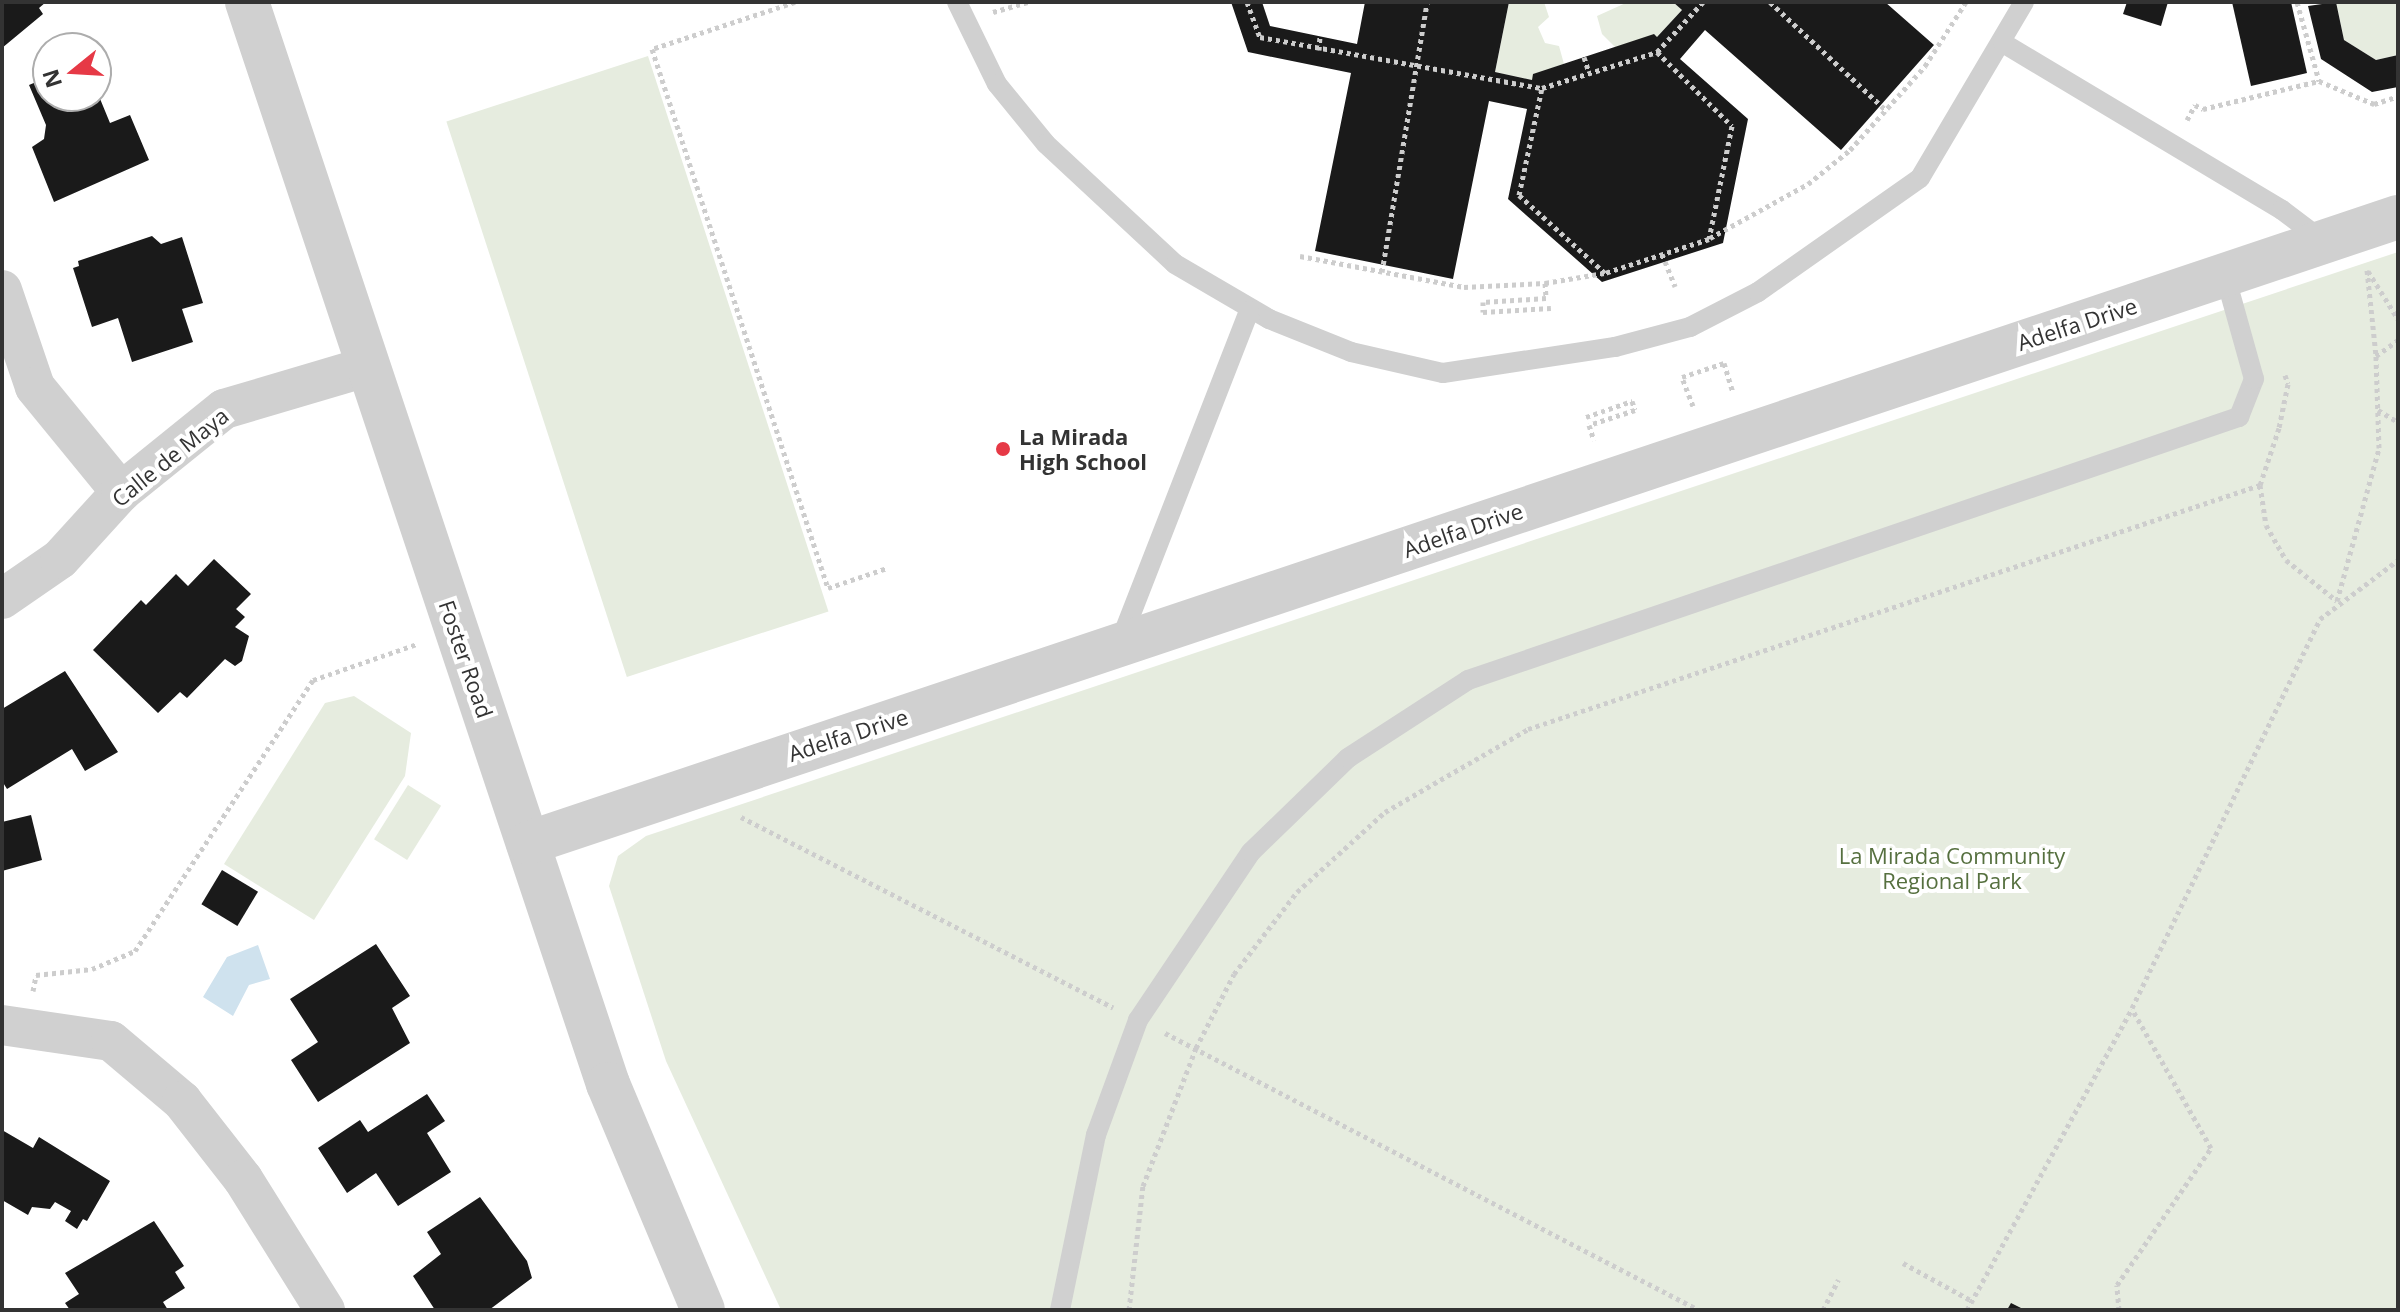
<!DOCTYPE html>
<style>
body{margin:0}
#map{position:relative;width:2400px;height:1312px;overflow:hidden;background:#fff;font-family:"Open Sans",sans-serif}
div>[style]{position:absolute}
.green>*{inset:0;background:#e6ecdf;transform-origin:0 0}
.water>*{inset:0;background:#cfe2ee}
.building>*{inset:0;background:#1a1a1a;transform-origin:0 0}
.path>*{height:5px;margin-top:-2.5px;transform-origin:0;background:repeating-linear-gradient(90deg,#cdcdcd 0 4px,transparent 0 8px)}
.service>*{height:20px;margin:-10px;padding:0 10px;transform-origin:10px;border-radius:10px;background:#d0d0d0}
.minor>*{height:40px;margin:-20px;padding:0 20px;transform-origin:20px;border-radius:20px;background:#d0d0d0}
.tertiary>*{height:44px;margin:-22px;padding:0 22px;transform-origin:22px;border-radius:22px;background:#d0d0d0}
.dots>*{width:22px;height:22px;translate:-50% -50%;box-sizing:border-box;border:4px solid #fff;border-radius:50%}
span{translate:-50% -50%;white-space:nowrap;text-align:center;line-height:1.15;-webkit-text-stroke:8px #fff;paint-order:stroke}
.street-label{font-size:22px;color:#333}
.poi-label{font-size:22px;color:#333;font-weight:700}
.left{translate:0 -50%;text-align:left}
.park-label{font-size:22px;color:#56703f}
.frame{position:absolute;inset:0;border:4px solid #333;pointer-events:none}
.north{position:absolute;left:32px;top:32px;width:80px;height:80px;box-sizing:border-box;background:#fff;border:2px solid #adadad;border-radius:50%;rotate:252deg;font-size:22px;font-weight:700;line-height:32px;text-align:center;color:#333}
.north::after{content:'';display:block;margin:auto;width:28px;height:36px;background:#e63946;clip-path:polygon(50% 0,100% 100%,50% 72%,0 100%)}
</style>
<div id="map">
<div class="green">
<i style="clip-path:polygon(1509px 2px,1544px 2px,1549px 17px,1538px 27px,1545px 43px,1559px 46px,1564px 64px,1534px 74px,1532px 80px,1495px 72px)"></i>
<i style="clip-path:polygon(1628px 2px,1673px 2px,1682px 10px,1657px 37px,1615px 47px,1602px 34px,1597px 16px)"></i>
<i style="clip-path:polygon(2336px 2px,2398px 2px,2398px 55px,2376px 60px,2344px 40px)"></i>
<i style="left:648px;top:56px;width:584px;height:212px;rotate:72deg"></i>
<i style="clip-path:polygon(2398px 252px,2398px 1310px,781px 1310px,666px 1061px,609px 886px,618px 856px,646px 836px)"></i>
<i style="clip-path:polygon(354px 696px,411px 733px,405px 776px,314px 920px,224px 864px,325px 703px)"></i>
<i style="left:408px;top:785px;width:39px;height:64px;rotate:32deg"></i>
</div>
<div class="water">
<i style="clip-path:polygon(258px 945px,270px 979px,249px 985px,233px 1016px,203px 997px,227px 957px)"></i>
</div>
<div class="building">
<i style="clip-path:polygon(2px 2px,46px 2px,39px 8px,43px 14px,2px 48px)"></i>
<i style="clip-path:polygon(1231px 2px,1262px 2px,1270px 26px,1357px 44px,1365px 2px,1509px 2px,1495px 72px,1532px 80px,1533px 74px,1654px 34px,1657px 37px,1682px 10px,1673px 2px,1885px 2px,1934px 45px,1841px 150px,1705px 30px,1680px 59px,1748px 119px,1723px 243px,1602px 282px,1508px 199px,1527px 109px,1489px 101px,1453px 279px,1315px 251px,1351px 73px,1248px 52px)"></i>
<i style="clip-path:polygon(2127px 2px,2168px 2px,2161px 26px,2123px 14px)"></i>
<i style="clip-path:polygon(2232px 2px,2291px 2px,2307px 73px,2251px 86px)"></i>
<i style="clip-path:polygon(2336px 2px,2344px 40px,2376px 60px,2398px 55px,2398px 87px,2372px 92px,2321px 59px,2308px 6px)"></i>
<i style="clip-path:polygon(48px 77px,48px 96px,96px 96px,96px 89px,110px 123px,130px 115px,149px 160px,54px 202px,32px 147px,44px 139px,46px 125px,29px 85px)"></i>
<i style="clip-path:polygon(152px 236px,161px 244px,182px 237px,203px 303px,182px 309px,193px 342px,132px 362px,118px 318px,92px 327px,73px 268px,79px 266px,78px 261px)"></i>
<i style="clip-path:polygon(214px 559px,251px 594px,236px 609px,245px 617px,235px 627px,249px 636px,242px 661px,235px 666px,225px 659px,187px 698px,180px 692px,158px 713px,93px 650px,141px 600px,146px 605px,176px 574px,188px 586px)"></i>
<i style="clip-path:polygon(65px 671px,118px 752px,85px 771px,72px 749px,7px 789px,2px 781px,2px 709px)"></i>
<i style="clip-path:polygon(31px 815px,42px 860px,2px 871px,2px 822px)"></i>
<i style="left:222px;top:870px;width:42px;height:40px;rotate:31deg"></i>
<i style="clip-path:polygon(376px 944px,410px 996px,392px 1008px,410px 1043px,318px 1102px,291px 1060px,318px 1042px,290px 999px)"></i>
<i style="clip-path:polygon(427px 1094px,445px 1121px,427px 1133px,451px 1172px,398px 1206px,376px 1173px,347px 1193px,318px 1148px,360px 1120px,368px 1132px)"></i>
<i style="clip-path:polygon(2px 1130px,33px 1148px,39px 1137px,110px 1181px,87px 1221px,83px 1219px,77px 1229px,65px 1221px,71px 1211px,55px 1202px,50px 1209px,32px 1207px,28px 1215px,2px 1200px)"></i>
<i style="clip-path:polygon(480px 1197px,527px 1261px,532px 1278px,489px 1310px,435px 1310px,413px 1276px,441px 1254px,427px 1232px)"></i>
<i style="clip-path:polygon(154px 1221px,184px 1266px,175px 1272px,185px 1288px,163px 1302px,168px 1310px,70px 1310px,65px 1303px,79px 1294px,65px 1273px)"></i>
<i style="clip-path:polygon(2011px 1303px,2025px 1310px,2007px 1310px)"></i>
</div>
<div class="path">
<i style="left:795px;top:2px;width:151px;rotate:161.8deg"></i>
<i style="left:652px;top:49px;width:567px;rotate:71.92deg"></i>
<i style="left:828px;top:588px;width:62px;rotate:-18.7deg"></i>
<i style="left:1247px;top:2px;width:37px;rotate:70deg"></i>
<i style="left:1260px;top:37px;width:287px;rotate:10.3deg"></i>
<i style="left:1770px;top:2px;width:160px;rotate:43deg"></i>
<i style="left:2297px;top:2px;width:82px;rotate:74.4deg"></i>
<i style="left:993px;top:12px;width:37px;rotate:-16deg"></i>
<i style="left:1319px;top:50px;width:14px;rotate:-86deg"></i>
<i style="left:1657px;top:52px;width:105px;rotate:44.6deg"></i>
<i style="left:1732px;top:126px;width:115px;rotate:101.5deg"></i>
<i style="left:1709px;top:239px;width:109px;rotate:161.9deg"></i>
<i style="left:1605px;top:273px;width:116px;rotate:-137.8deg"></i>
<i style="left:1519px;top:195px;width:109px;rotate:-77.9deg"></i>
<i style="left:1542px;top:88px;width:121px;rotate:-17.4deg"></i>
<i style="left:1657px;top:52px;width:68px;rotate:-47.4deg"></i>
<i style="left:1584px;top:57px;width:16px;rotate:72deg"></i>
<i style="left:2187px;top:120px;width:17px;rotate:-62deg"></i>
<i style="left:2195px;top:105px;width:9px;rotate:27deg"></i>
<i style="left:2203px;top:109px;width:119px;rotate:-13.6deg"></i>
<i style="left:2319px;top:81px;width:60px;rotate:22.7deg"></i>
<i style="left:2374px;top:104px;width:25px;rotate:-18deg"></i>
<i style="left:1710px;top:238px;width:112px;rotate:-28.9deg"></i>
<i style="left:1808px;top:184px;width:54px;rotate:-39deg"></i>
<i style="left:1850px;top:150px;width:113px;rotate:-48.2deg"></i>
<i style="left:1925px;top:66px;width:76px;rotate:-57.4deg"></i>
<i style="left:1662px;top:254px;width:35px;rotate:68deg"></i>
<i style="left:1300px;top:256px;width:167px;rotate:10.7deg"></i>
<i style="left:1464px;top:287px;width:81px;rotate:-2.8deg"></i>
<i style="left:1545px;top:283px;width:60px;rotate:-9.6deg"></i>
<i style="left:2367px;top:270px;width:85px;rotate:84deg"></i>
<i style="left:2368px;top:271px;width:57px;rotate:58deg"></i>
<i style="left:1382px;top:272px;width:274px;rotate:-80.5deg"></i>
<i style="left:1545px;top:283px;width:15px;rotate:86deg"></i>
<i style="left:1546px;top:298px;width:63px;rotate:176.4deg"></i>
<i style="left:1483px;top:302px;width:10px;rotate:90deg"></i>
<i style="left:1483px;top:312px;width:68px;rotate:-3.4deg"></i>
<i style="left:2285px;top:375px;width:9px;rotate:72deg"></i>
<i style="left:2288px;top:384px;width:45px;rotate:101.6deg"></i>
<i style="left:2279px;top:428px;width:60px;rotate:108.4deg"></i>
<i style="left:2260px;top:485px;width:40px;rotate:81.5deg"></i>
<i style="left:2266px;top:525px;width:40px;rotate:60.3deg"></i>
<i style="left:2286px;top:560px;width:65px;rotate:38.8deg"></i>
<i style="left:2337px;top:601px;width:159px;rotate:-74.6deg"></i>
<i style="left:2379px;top:448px;width:92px;rotate:-91.9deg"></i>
<i style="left:2376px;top:356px;width:27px;rotate:-36deg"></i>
<i style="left:1693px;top:406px;width:31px;rotate:-111deg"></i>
<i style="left:1682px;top:377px;width:44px;rotate:-18.4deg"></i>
<i style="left:1724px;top:363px;width:31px;rotate:73deg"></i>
<i style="left:2378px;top:410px;width:23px;rotate:31deg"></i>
<i style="left:1586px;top:417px;width:49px;rotate:-19.2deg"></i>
<i style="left:1632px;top:401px;width:9px;rotate:72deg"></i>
<i style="left:1635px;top:410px;width:48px;rotate:161.9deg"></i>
<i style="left:1589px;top:425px;width:16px;rotate:72deg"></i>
<i style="left:741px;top:817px;width:418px;rotate:27.1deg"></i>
<i style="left:33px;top:991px;width:16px;rotate:-79deg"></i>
<i style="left:36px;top:975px;width:56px;rotate:-6.1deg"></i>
<i style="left:92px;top:969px;width:47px;rotate:-22.7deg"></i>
<i style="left:135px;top:951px;width:324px;rotate:-56.7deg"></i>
<i style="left:313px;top:680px;width:110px;rotate:-19.1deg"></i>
<i style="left:1165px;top:1033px;width:602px;rotate:27.42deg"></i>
<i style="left:1903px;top:1263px;width:79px;rotate:28.8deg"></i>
<i style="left:1129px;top:1310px;width:125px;rotate:-83.6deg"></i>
<i style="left:1143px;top:1186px;width:148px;rotate:-69deg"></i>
<i style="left:1196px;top:1048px;width:83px;rotate:-62.8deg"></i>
<i style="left:1234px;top:974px;width:103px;rotate:-52.5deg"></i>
<i style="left:1297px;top:892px;width:119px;rotate:-42.3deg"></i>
<i style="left:1385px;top:812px;width:165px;rotate:-30.1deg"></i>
<i style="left:1528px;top:729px;width:772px;rotate:-18.43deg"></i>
<i style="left:1823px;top:1310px;width:34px;rotate:-63deg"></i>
<i style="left:1967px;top:1310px;width:344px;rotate:-61.3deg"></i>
<i style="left:2132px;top:1008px;width:432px;rotate:-64.2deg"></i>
<i style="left:2320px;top:619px;width:98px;rotate:-37.1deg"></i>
<i style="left:2119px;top:1310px;width:25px;rotate:-95deg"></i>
<i style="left:2117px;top:1285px;width:166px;rotate:-55.5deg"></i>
<i style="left:2211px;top:1148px;width:160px;rotate:-119.6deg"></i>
</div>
<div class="service">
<i style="left:957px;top:2px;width:91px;rotate:64deg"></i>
<i style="left:997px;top:84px;width:77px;rotate:50.8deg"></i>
<i style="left:1046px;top:144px;width:176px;rotate:42.9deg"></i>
<i style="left:1175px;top:264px;width:109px;rotate:30.3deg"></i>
<i style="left:1269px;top:319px;width:88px;rotate:21.9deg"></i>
<i style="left:1351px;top:352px;width:94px;rotate:12.9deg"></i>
<i style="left:1443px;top:373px;width:174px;rotate:-8.6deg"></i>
<i style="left:1615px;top:347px;width:78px;rotate:-14.9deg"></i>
<i style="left:1690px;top:327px;width:76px;rotate:-27.2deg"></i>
<i style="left:1758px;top:292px;width:198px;rotate:-35.1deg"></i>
<i style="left:1920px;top:178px;width:204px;rotate:-59.4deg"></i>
<i style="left:2003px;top:43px;width:325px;rotate:30.9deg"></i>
<i style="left:2282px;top:210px;width:51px;rotate:37.1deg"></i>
<i style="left:1120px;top:642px;width:355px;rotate:-68.7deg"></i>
<i style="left:1060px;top:1310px;width:179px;rotate:-78.4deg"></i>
<i style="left:1096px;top:1135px;width:122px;rotate:-69.9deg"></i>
<i style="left:1138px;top:1020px;width:202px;rotate:-56.1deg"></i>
<i style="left:1251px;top:852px;width:135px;rotate:-44.1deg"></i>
<i style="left:1348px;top:758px;width:143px;rotate:-33deg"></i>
<i style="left:1468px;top:680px;width:815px;rotate:-18.84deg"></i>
<i style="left:2239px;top:417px;width:41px;rotate:-68.5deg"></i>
<i style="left:2254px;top:379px;width:108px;rotate:-105.6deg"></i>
</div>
<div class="minor">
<i style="left:2px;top:290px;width:102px;rotate:71.2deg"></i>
<i style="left:35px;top:387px;width:136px;rotate:50.7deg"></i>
<i style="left:2px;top:599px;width:70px;rotate:-34.6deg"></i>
<i style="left:60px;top:559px;width:91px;rotate:-47.7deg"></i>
<i style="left:121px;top:492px;width:132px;rotate:-38.9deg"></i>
<i style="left:224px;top:409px;width:148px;rotate:-16.5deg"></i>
<i style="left:2px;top:1025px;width:110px;rotate:8.4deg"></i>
<i style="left:111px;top:1041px;width:93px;rotate:40.2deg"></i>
<i style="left:182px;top:1101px;width:99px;rotate:52deg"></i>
<i style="left:243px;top:1179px;width:155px;rotate:58deg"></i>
</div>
<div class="tertiary">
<i style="left:247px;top:2px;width:1141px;rotate:71.55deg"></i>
<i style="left:608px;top:1084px;width:245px;rotate:67.2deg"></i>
<i style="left:528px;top:843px;width:1972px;rotate:-18.51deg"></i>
</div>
<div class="dots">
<i style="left:1003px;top:449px;background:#e63946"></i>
</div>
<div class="street-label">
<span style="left:2077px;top:324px;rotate:-18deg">Adelfa Drive</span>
<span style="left:170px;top:457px;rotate:-39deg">Calle de Maya</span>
<span style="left:1463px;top:530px;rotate:-19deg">Adelfa Drive</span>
<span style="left:466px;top:659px;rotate:71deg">Foster Road</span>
<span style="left:848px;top:735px;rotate:-18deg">Adelfa Drive</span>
</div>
<div class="poi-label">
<span class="left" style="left:1019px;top:449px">La Mirada<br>High School</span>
</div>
<div class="park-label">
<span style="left:1952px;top:868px">La Mirada Community<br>Regional Park</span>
</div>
<div class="frame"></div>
<div class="north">N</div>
</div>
